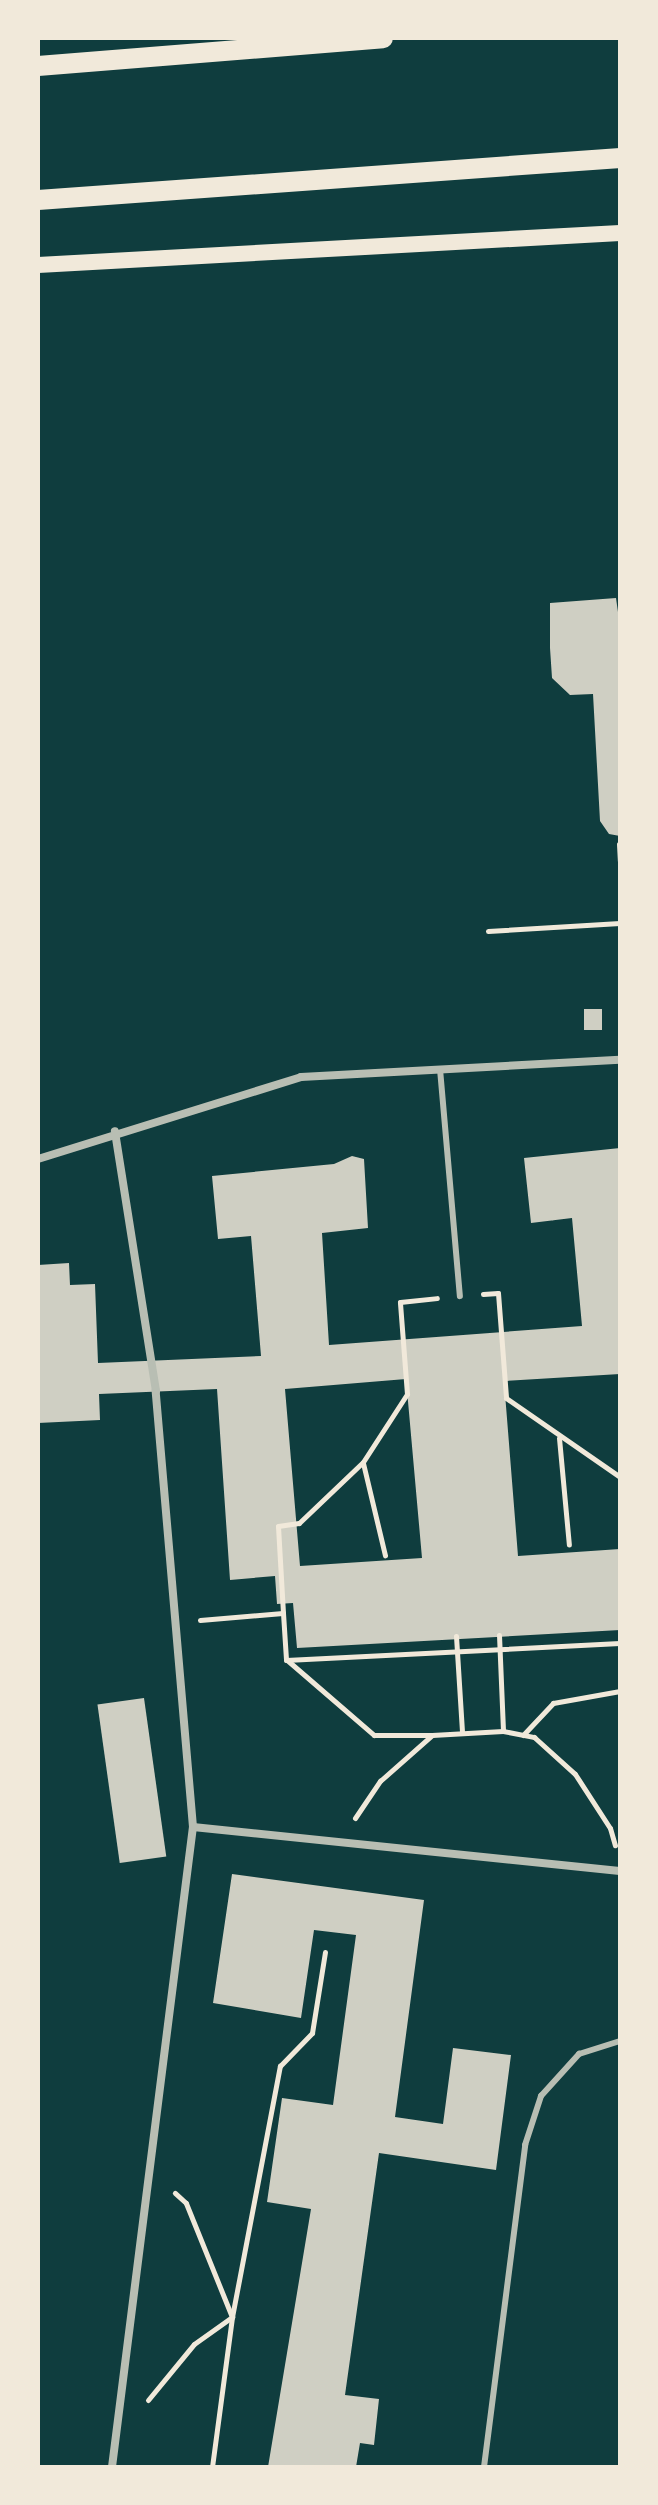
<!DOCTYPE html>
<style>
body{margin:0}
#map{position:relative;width:658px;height:2505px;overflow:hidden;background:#0f3d3e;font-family:"Exo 2",sans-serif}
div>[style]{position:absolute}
.building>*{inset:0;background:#cfcfc3;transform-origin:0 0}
.path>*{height:5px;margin:-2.5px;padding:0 2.5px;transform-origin:2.5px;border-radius:2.5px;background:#f1e9da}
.service>*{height:6px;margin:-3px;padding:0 3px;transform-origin:3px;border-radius:3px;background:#b8beb3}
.minor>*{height:8px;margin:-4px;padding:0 4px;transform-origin:4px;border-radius:4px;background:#b8beb3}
.secondary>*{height:16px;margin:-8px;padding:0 8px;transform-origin:8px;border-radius:8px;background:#f1e9da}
.primary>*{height:20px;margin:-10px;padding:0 10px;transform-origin:10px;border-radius:10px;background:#f1e9da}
span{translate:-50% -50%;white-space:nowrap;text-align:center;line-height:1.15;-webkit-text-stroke:6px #f1e9da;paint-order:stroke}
.frame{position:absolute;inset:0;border:40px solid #f1e9da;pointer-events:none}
</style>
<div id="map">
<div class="building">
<i style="clip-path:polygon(616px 598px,620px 626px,620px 836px,609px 834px,600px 821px,593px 694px,570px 695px,552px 678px,550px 648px,550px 603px)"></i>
<i style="left:584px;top:1009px;width:18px;height:21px"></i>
<i style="clip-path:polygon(evenodd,620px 1148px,620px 1374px,504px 1381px,518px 1556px,620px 1549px,620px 1630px,297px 1648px,293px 1603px,277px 1604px,275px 1576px,230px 1580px,217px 1389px,99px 1394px,100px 1420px,38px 1423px,38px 1265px,69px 1263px,70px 1285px,95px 1284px,98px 1363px,261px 1356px,251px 1236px,218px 1239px,212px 1176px,334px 1164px,352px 1156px,364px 1159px,368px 1228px,322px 1233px,329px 1345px,582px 1326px,572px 1218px,531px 1223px,524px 1158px,620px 1148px,406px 1379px,422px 1558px,300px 1566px,285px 1389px,406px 1379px)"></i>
<i style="left:144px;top:1698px;width:160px;height:47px;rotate:82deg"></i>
<i style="clip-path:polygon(232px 1874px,424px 1900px,395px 2117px,443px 2124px,453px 2048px,511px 2055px,496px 2170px,379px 2153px,345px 2395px,379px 2399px,374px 2445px,360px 2443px,356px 2467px,268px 2467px,311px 2209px,267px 2202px,282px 2098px,333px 2105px,356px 1935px,314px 1930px,301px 2018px,213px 2003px)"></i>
</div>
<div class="path">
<i style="left:619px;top:844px;width:17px;rotate:87deg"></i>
<i style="left:488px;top:931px;width:132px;rotate:-3.5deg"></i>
<i style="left:483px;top:1294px;width:15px;rotate:-4deg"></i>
<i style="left:498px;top:1293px;width:105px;rotate:85.6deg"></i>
<i style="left:506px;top:1398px;width:139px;rotate:34.7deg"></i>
<i style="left:559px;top:1438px;width:107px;rotate:84.7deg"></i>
<i style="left:363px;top:1463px;width:95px;rotate:76.6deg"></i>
<i style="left:283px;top:1613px;width:87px;rotate:-93.3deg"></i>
<i style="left:278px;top:1526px;width:21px;rotate:-8deg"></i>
<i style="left:299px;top:1523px;width:88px;rotate:-43.6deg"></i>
<i style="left:363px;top:1462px;width:81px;rotate:-57.1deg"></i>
<i style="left:407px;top:1394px;width:92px;rotate:-94.4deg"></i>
<i style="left:400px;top:1302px;width:37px;rotate:-6deg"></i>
<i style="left:200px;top:1620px;width:83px;rotate:-4.8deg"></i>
<i style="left:283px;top:1613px;width:47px;rotate:86.3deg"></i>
<i style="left:286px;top:1660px;width:334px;rotate:-2.9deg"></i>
<i style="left:499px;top:1635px;width:96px;rotate:87.6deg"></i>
<i style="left:456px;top:1636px;width:96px;rotate:86.4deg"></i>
<i style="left:287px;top:1660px;width:115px;rotate:40.8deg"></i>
<i style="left:374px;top:1735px;width:58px"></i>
<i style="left:523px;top:1735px;width:44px;rotate:-46.8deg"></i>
<i style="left:553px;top:1703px;width:68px;rotate:-10.2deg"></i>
<i style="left:355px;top:1818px;width:45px;rotate:-56deg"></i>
<i style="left:380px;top:1781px;width:69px;rotate:-41.5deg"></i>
<i style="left:432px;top:1735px;width:71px;rotate:-3.2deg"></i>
<i style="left:503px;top:1731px;width:32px;rotate:11deg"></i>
<i style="left:534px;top:1737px;width:55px;rotate:42.1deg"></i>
<i style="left:575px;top:1774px;width:64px;rotate:57.1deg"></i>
<i style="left:610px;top:1828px;width:18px;rotate:74deg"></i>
<i style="left:148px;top:2400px;width:72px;rotate:-50.6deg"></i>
<i style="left:194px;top:2344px;width:47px;rotate:-35.4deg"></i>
<i style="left:232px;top:2317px;width:123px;rotate:-112deg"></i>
<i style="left:186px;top:2203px;width:15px;rotate:-138deg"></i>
<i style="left:212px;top:2467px;width:151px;rotate:-82.4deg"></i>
<i style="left:232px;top:2317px;width:256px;rotate:-79.2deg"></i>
<i style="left:280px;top:2066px;width:46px;rotate:-45.9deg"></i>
<i style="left:312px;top:2033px;width:82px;rotate:-80.9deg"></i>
</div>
<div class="service">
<i style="left:440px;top:1069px;width:228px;rotate:85deg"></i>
<i style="left:484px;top:2467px;width:325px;rotate:-82.7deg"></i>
<i style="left:525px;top:2145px;width:52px;rotate:-71.9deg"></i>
<i style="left:541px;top:2096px;width:57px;rotate:-47.9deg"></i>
<i style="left:579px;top:2054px;width:43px;rotate:-17.6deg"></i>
</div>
<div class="minor">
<i style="left:38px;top:1159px;width:275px;rotate:-17.3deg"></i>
<i style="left:301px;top:1077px;width:319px;rotate:-3.1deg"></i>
<i style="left:193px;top:1827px;width:429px;rotate:5.9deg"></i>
<i style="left:112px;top:2467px;width:645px;rotate:-82.79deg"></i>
<i style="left:193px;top:1827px;width:438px;rotate:-94.9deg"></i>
<i style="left:156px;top:1391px;width:263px;rotate:-99deg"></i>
</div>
<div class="secondary">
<i style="left:38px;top:265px;width:583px;rotate:-3.15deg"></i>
</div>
<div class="primary">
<i style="left:38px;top:66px;width:346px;rotate:-4.6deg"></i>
<i style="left:38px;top:200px;width:584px;rotate:-4.13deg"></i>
</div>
<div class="frame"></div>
</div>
